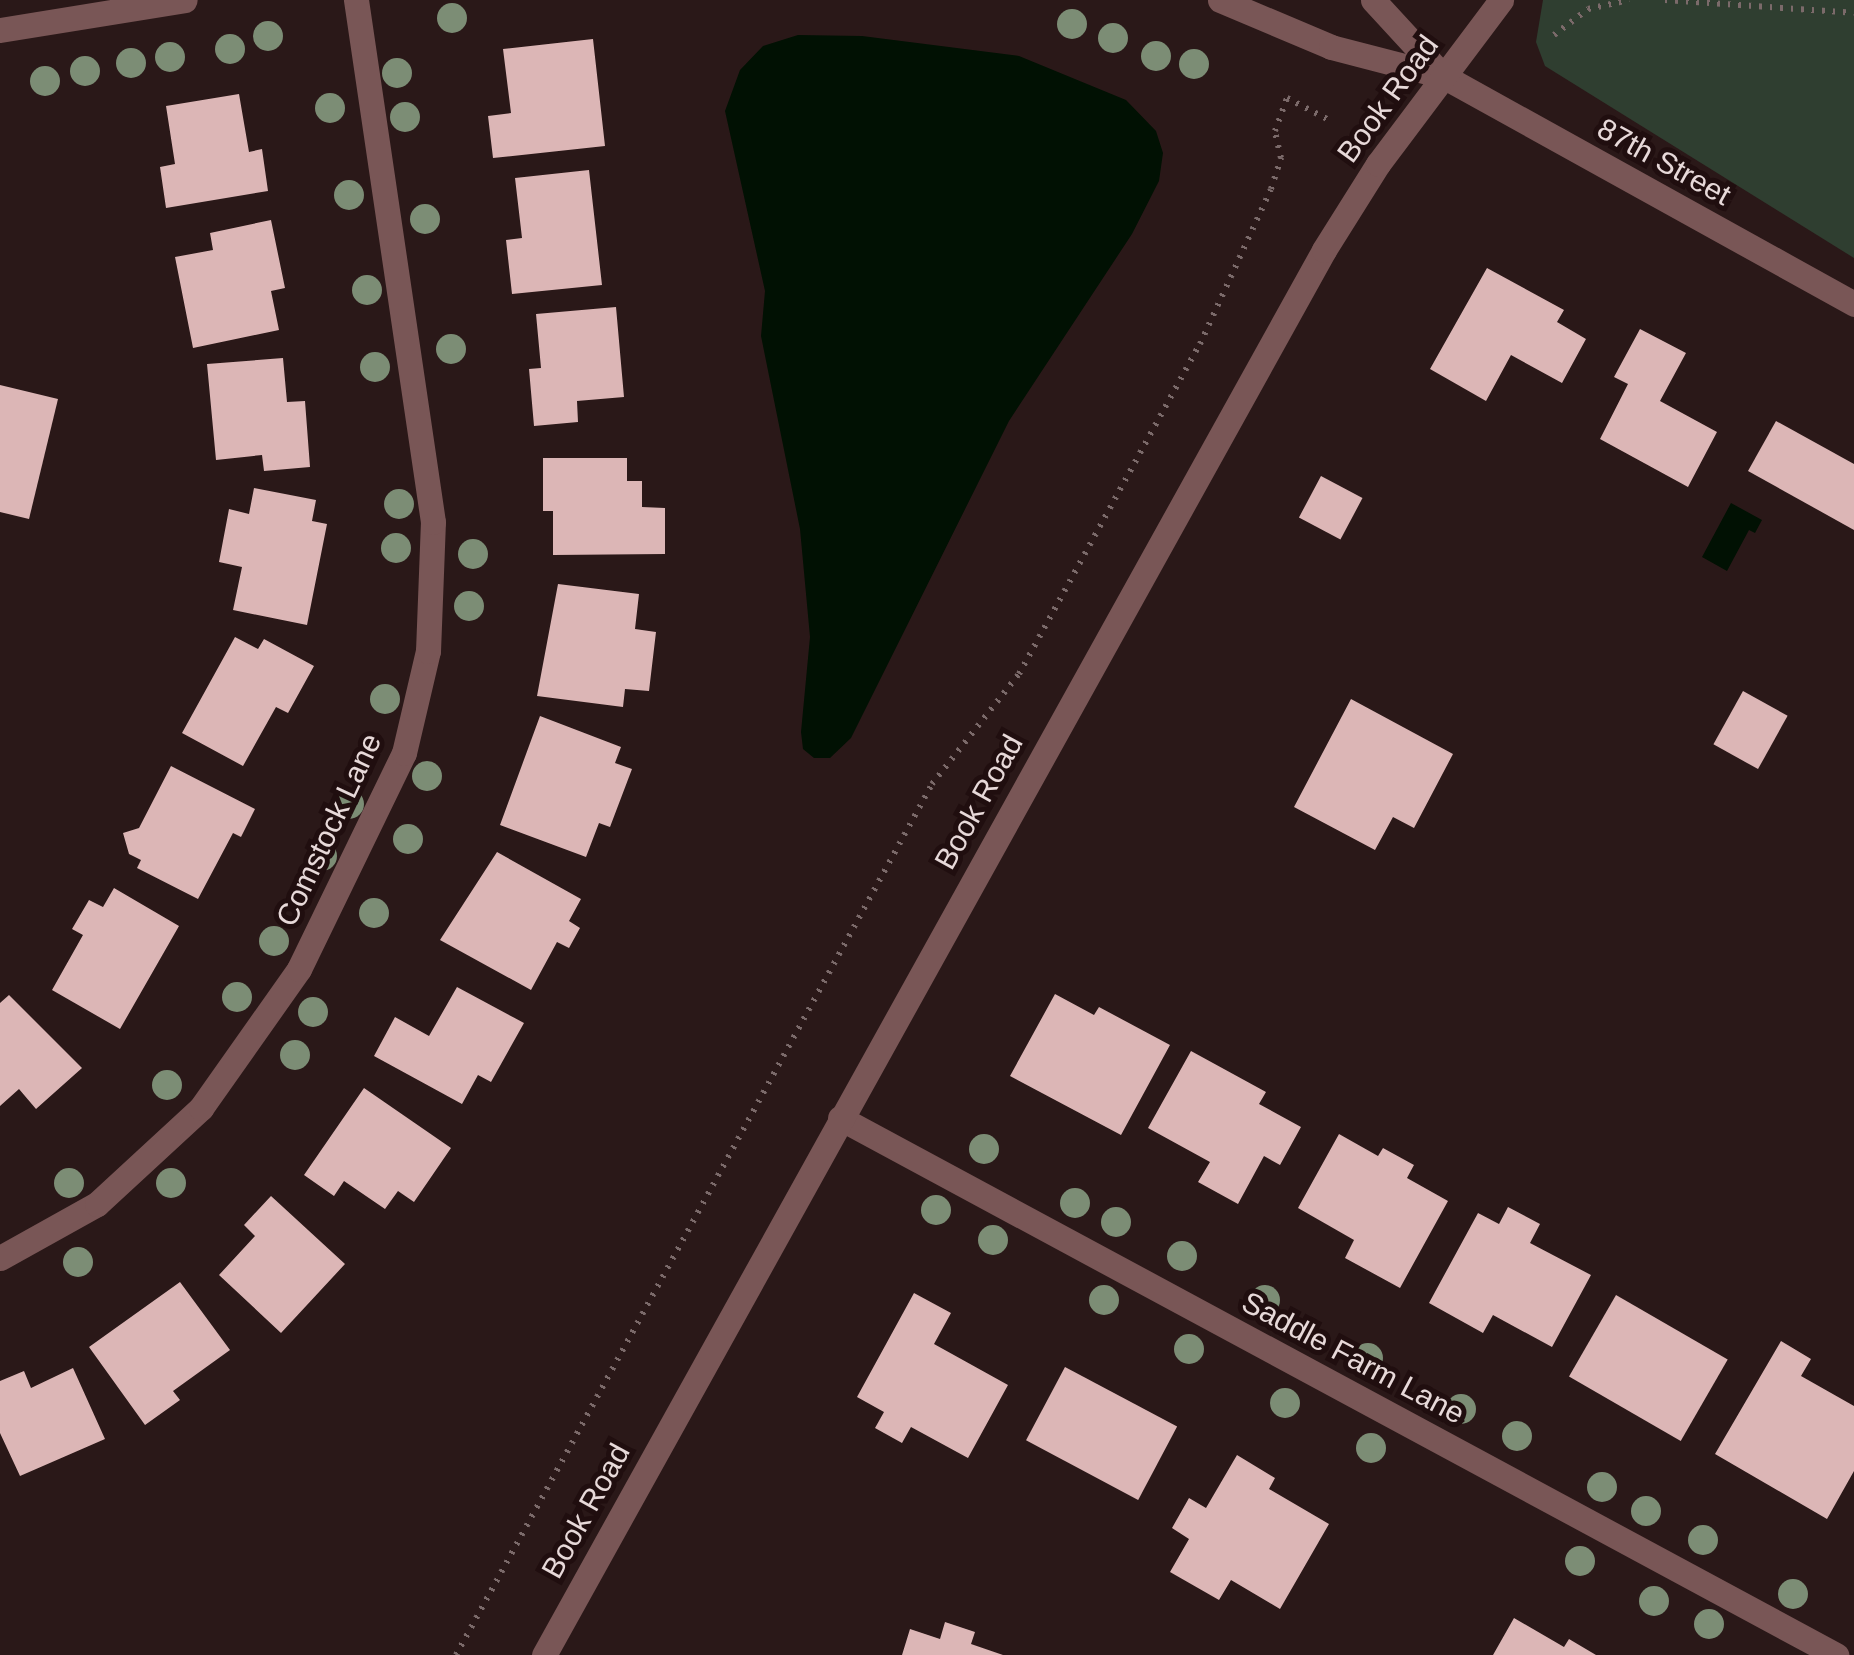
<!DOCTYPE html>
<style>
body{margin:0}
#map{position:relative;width:1854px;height:1655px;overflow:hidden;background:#2a1818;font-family:Arial,sans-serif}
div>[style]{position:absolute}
.green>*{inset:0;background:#2f3e30}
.water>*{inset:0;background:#011103}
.building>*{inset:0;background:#dcb6b6;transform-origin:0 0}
.path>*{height:6px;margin-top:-3px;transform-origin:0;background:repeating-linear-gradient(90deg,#7b6a6a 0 2.5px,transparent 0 10.5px)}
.minor>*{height:25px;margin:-12.5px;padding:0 12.5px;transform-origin:12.5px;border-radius:12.5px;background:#795656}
.tertiary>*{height:25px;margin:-12.5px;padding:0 12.5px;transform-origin:12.5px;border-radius:12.5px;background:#795656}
.trees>*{width:30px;height:30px;margin:-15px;border-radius:50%;background:#7c8d75}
span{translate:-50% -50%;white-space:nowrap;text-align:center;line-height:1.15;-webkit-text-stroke:10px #200e0f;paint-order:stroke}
.street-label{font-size:30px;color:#e7d9d9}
</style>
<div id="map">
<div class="green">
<i style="clip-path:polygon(1543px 0,1854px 0,1854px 258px,1545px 66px,1536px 42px)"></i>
</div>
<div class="water">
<i style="clip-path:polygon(798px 35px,862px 36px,1019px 56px,1126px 100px,1156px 131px,1163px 153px,1159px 181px,1132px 234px,1009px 421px,851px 738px,830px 758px,814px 758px,803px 749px,801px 732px,810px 637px,800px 529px,761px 336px,765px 291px,725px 111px,740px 70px,763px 46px)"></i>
<i style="clip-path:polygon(1731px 503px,1762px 520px,1755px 533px,1749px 530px,1727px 571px,1702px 557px)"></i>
</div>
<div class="building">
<i style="clip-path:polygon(593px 39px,605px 146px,493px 158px,488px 116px,511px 113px,503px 49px)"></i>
<i style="clip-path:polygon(239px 94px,249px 152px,262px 149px,268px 191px,166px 208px,160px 167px,175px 164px,166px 106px)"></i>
<i style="clip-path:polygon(589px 170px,602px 285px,512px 294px,506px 240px,522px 238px,515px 178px)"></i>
<i style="clip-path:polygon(271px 220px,285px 288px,271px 291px,279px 330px,193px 348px,175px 257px,213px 250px,210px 233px)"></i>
<i style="clip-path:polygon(1487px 268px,1564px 310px,1557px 322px,1586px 339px,1562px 383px,1511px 355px,1486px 401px,1430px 369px)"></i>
<i style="clip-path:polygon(616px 307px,624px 397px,577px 401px,578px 422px,534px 426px,529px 369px,541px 368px,536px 314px)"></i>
<i style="clip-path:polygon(1640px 329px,1686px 353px,1660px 401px,1717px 432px,1688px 487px,1600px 439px,1628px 384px,1614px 377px)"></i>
<i style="clip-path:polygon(283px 358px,287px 402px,305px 401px,310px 467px,264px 471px,262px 455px,216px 460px,207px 364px)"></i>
<i style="clip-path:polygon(0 385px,58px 399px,29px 519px,0 512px)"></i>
<i style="clip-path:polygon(1776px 421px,1854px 464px,1854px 530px,1748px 471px)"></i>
<i style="clip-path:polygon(543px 458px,627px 458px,627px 481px,642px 481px,642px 507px,665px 508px,665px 554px,553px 555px,553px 511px,543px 511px)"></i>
<i style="left:1321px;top:476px;width:47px;height:47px;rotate:28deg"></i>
<i style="clip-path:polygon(254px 488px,316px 500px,312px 521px,327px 524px,307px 625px,233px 610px,242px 567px,219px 562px,229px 509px,249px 514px)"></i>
<i style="clip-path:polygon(558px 584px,639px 594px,635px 629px,656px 632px,649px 691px,625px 689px,623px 707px,537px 696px)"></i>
<i style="clip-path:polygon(235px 637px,258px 649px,264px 639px,314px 666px,288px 713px,276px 707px,243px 766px,182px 733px)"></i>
<i style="left:1743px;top:691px;width:51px;height:61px;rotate:29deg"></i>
<i style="clip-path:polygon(1351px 699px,1453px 754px,1414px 828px,1393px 817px,1375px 850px,1294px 807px)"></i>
<i style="clip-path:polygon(540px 716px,621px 747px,615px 763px,632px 769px,610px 827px,599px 823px,586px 857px,500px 825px)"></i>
<i style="clip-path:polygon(171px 766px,255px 809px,241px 837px,233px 833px,198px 899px,137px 868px,141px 860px,129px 854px,123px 833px,139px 828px)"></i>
<i style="clip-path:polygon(497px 852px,581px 899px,569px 921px,580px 928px,569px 948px,557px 942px,531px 990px,440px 940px)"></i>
<i style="clip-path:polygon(114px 888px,179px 926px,120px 1029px,52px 990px,83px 935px,72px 929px,89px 900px,103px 907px)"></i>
<i style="clip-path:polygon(457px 987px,524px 1023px,491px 1082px,478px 1075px,462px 1104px,374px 1056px,395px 1017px,429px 1036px)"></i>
<i style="clip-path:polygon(1055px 994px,1094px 1015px,1099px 1007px,1170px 1045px,1121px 1135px,1010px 1076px)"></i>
<i style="clip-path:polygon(9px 995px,82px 1068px,36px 1109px,19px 1089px,0 1106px,0 1003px)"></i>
<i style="clip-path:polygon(1191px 1051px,1266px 1092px,1259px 1104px,1301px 1127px,1280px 1165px,1264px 1156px,1238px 1204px,1198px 1182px,1210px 1162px,1148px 1128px)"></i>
<i style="clip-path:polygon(364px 1088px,451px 1148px,414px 1202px,398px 1191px,385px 1209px,344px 1181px,334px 1196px,304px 1175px)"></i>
<i style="clip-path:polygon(1339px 1134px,1378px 1156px,1383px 1148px,1414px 1165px,1407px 1178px,1448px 1201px,1400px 1288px,1345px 1258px,1354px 1240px,1298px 1208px)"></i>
<i style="clip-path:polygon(271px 1196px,345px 1264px,281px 1333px,219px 1275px,255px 1236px,244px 1225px)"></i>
<i style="clip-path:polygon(1508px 1207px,1540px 1224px,1530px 1243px,1591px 1275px,1552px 1347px,1493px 1315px,1483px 1333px,1429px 1303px,1478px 1213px,1499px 1224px)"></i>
<i style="clip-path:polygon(180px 1282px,230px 1350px,173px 1391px,180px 1400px,145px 1425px,89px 1347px)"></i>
<i style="clip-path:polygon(914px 1293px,951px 1313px,934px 1344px,1008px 1385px,968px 1458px,911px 1427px,902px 1443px,875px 1428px,884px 1412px,857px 1397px)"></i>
<i style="left:1616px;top:1295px;width:129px;height:94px;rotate:30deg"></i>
<i style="clip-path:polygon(1781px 1341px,1811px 1359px,1801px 1376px,1854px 1406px,1854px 1471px,1827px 1519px,1715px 1454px)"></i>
<i style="left:1065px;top:1367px;width:127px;height:83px;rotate:28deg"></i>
<i style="clip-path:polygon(73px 1368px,105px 1439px,20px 1476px,0 1433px,0 1381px,24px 1371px,31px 1388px)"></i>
<i style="clip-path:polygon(1237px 1455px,1275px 1478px,1269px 1489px,1329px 1524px,1280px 1609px,1231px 1580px,1219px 1600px,1170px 1572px,1189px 1539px,1172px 1528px,1189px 1498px,1206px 1508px)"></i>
<i style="clip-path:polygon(1514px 1618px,1564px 1647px,1569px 1639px,1596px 1655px,1493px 1655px)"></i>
<i style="clip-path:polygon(945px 1622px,975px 1632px,971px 1644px,1003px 1655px,902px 1655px,910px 1629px,940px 1639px)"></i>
</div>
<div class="path">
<i style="left:1665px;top:0;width:189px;rotate:3.9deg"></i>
<i style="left:1554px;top:35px;width:43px;rotate:-37.4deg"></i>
<i style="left:1588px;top:9px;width:42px;rotate:-12.4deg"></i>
<i style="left:456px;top:1655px;width:993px;rotate:-61.34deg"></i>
<i style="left:932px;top:784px;width:140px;rotate:-51.7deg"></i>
<i style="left:1019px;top:674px;width:376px;rotate:-61.3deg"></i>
<i style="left:1200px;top:344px;width:170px;rotate:-65.4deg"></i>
<i style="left:1271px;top:189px;width:33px;rotate:-72deg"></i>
<i style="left:1281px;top:158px;width:28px;rotate:-103deg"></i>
<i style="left:1275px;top:131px;width:35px;rotate:-70deg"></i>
<i style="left:1287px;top:98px;width:45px;rotate:27.7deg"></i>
</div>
<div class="minor">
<i style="left:840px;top:1118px;width:1132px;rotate:28.33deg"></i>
<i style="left:0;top:1258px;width:111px;rotate:-29.1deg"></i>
<i style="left:97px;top:1204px;width:142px;rotate:-42.7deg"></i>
<i style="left:201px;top:1108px;width:170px;rotate:-54.8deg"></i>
<i style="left:299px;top:969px;width:240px;rotate:-64.1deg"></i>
<i style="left:404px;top:753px;width:105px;rotate:-76.8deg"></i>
<i style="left:428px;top:651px;width:129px;rotate:-87.8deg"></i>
<i style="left:433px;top:522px;width:528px;rotate:-98.39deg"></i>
</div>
<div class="tertiary">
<i style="left:1220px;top:0;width:121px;rotate:22.9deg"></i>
<i style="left:1331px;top:47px;width:116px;rotate:14.5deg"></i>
<i style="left:1443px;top:76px;width:470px;rotate:29deg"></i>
<i style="left:1373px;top:0;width:103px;rotate:47.4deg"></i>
<i style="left:0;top:30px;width:187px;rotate:-9.2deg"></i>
<i style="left:544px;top:1655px;width:1607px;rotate:-60.96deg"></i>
<i style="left:1324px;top:250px;width:102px;rotate:-57.9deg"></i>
<i style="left:1378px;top:164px;width:205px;rotate:-53.1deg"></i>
</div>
<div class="trees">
<i style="left:452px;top:18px"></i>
<i style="left:1072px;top:24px"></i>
<i style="left:268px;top:36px"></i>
<i style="left:1113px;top:38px"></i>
<i style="left:230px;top:49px"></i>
<i style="left:1156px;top:56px"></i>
<i style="left:170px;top:57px"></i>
<i style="left:131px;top:63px"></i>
<i style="left:1194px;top:64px"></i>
<i style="left:85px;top:71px"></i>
<i style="left:397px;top:73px"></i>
<i style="left:45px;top:81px"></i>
<i style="left:330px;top:108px"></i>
<i style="left:405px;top:117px"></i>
<i style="left:349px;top:195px"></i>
<i style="left:425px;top:219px"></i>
<i style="left:367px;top:290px"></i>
<i style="left:451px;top:349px"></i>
<i style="left:375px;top:367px"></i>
<i style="left:399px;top:504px"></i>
<i style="left:396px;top:548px"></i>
<i style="left:473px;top:554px"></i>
<i style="left:469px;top:606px"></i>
<i style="left:385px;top:699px"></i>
<i style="left:427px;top:776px"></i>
<i style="left:349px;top:804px"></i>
<i style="left:408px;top:839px"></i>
<i style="left:322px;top:856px"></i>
<i style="left:374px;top:913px"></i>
<i style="left:274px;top:941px"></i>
<i style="left:237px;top:997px"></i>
<i style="left:313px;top:1012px"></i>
<i style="left:295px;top:1055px"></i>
<i style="left:167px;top:1085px"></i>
<i style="left:984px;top:1149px"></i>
<i style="left:69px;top:1183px"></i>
<i style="left:171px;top:1183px"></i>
<i style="left:1075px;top:1203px"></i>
<i style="left:936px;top:1210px"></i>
<i style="left:1116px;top:1222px"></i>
<i style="left:993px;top:1240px"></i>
<i style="left:1182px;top:1256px"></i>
<i style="left:78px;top:1262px"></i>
<i style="left:1104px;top:1300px"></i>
<i style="left:1265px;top:1300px"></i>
<i style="left:1189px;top:1349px"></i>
<i style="left:1368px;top:1358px"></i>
<i style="left:1285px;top:1403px"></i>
<i style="left:1461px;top:1409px"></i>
<i style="left:1517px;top:1436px"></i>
<i style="left:1371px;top:1448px"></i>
<i style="left:1602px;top:1487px"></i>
<i style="left:1646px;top:1511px"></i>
<i style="left:1703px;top:1540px"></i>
<i style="left:1580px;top:1561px"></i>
<i style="left:1793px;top:1594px"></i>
<i style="left:1654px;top:1601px"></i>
<i style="left:1709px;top:1624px"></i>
</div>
<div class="street-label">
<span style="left:1388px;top:99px;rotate:-54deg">Book Road</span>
<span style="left:1664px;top:162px;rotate:29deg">87th Street</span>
<span style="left:979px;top:802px;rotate:-61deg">Book Road</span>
<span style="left:329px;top:830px;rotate:-65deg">Comstock Lane</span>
<span style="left:1353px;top:1358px;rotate:28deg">Saddle Farm Lane</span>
<span style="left:586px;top:1511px;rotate:-61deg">Book Road</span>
</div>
</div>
